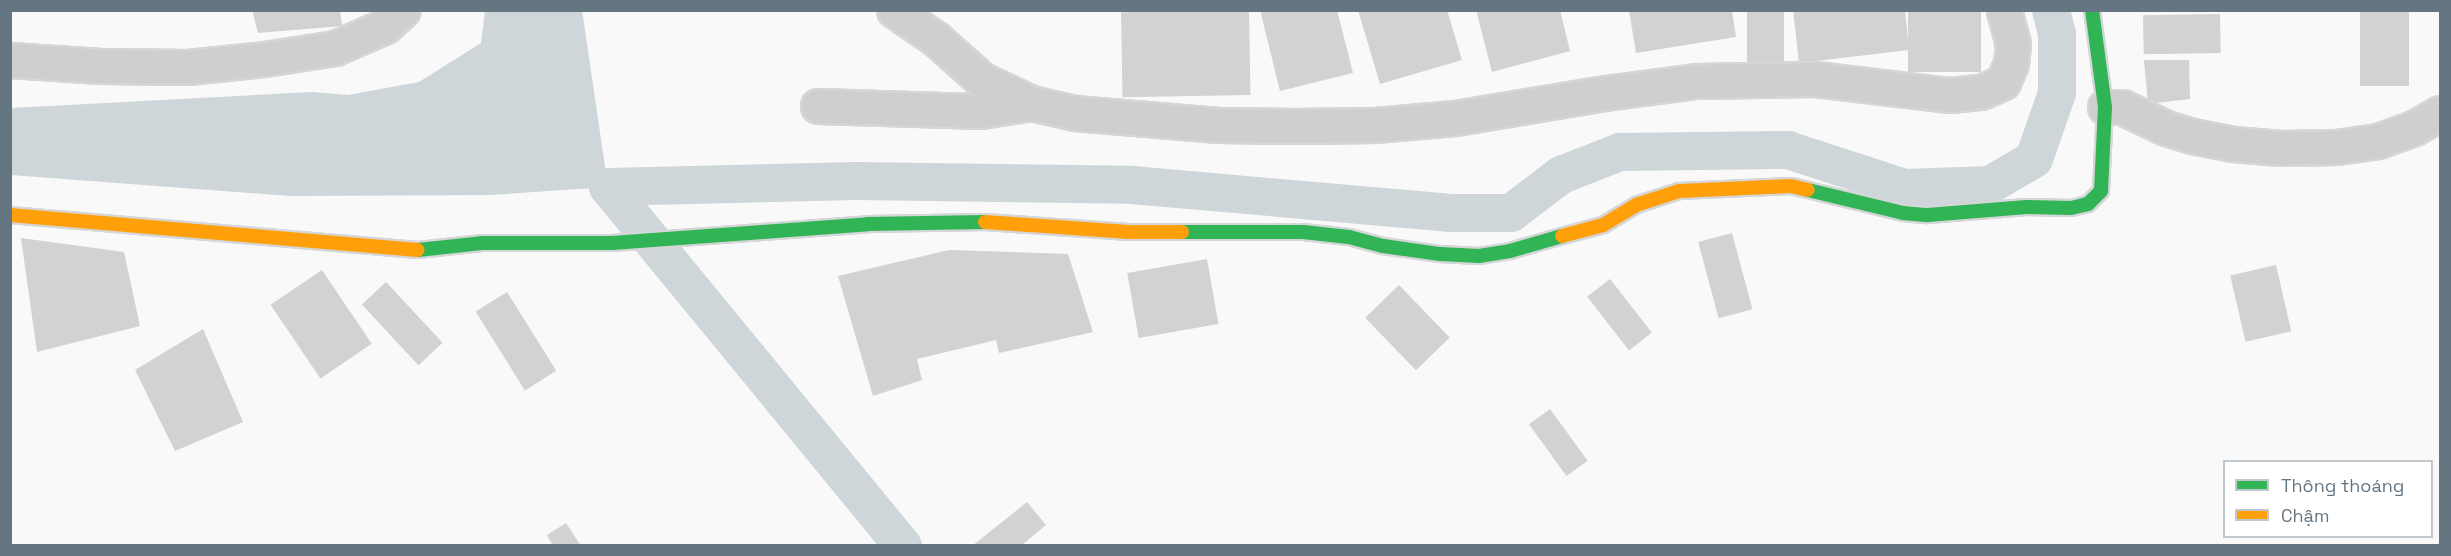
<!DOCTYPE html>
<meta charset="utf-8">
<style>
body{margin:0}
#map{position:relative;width:2451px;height:556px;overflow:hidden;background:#f9f9f9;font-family:"Space Grotesk",sans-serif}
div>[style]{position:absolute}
.water>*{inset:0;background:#ced6d9}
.canal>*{height:38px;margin:-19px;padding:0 19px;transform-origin:19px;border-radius:19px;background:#ced6d9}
.building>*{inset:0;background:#d0d2d3;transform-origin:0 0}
.roads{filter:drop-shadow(2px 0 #d5d6d7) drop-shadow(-2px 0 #d5d6d7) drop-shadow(0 2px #d5d6d7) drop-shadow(0 -2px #d5d6d7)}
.street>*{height:33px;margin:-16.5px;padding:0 16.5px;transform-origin:16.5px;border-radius:16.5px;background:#cecfd0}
.fast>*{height:14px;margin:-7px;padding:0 7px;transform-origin:7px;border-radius:7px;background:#30b455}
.slow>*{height:14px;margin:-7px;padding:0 7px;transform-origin:7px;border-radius:7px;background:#ff9f0a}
span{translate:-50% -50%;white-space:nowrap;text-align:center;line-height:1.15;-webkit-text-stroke:6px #fff;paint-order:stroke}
.frame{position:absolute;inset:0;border:12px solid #657683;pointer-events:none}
.legend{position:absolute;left:2223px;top:460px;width:210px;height:78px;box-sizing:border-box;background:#fff;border:2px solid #c1c8cd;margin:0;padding:8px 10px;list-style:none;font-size:18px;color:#657683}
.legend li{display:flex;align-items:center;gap:12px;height:30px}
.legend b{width:30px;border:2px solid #c1c8cd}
</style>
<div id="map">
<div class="water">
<i style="clip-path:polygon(582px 10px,608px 187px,491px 195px,291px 196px,11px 175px,11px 108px,312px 92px,348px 95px,419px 82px,481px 43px,485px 11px)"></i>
</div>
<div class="canal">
<i style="left:608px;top:187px;width:248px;rotate:-1.4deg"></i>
<i style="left:856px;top:181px;width:276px;rotate:0.8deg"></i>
<i style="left:1132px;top:185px;width:318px;rotate:5deg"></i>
<i style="left:1449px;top:213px;width:62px"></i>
<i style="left:1511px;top:213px;width:63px;rotate:-37.2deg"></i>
<i style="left:1561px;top:175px;width:63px;rotate:-21.3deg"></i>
<i style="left:1620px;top:152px;width:168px;rotate:-0.7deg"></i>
<i style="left:1788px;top:150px;width:122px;rotate:18.1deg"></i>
<i style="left:1904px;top:188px;width:86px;rotate:-2deg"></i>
<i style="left:1990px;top:185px;width:51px;rotate:-30.6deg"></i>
<i style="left:2034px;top:159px;width:70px;rotate:-70.8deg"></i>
<i style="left:2057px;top:93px;width:59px;rotate:-90deg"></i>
<i style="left:2057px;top:34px;width:25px;rotate:-104deg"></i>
<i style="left:608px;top:187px;width:465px;rotate:50.6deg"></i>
</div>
<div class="building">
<i style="clip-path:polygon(252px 10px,340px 10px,342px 26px,258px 33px)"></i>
<i style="left:1249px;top:10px;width:85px;height:128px;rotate:89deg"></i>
<i style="clip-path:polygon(1260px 10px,1337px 10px,1353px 73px,1280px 91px)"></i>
<i style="clip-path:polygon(1358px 10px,1447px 10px,1462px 60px,1380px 84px)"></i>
<i style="clip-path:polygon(1476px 10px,1560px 10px,1570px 51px,1492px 72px)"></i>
<i style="clip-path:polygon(1629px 10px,1732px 10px,1736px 37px,1636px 53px)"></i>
<i style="left:1747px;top:10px;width:37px;height:61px"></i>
<i style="clip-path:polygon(1793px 10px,1905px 10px,1909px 50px,1799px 63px)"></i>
<i style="left:1908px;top:10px;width:73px;height:62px"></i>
<i style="left:2360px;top:10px;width:49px;height:76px"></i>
<i style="left:2220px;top:14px;width:39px;height:77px;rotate:89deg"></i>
<i style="clip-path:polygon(2144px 60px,2189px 60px,2190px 99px,2148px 104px)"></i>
<i style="left:1732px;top:233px;width:79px;height:35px;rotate:75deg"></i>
<i style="clip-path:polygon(21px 238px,124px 252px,140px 326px,37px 352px)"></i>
<i style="clip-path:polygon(949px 250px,1068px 254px,1093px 332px,999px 353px,996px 340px,917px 359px,922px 380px,873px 396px,838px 276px)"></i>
<i style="left:1207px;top:259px;width:66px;height:81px;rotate:80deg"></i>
<i style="left:2276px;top:265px;width:68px;height:47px;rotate:77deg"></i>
<i style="left:322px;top:270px;width:89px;height:62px;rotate:56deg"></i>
<i style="left:1610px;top:279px;width:68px;height:29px;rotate:52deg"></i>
<i style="left:386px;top:282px;width:83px;height:33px;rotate:47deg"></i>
<i style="left:1399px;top:285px;width:73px;height:47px;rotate:46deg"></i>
<i style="left:507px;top:292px;width:93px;height:37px;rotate:58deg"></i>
<i style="clip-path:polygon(203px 329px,243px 422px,175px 451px,135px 370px)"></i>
<i style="left:1550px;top:409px;width:64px;height:26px;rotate:54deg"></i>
<i style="clip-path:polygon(1027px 502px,1046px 525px,1021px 546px,972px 546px)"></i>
<i style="clip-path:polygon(566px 523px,581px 546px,553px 546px,547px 535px)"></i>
</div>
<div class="roads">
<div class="street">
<i style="left:894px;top:10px;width:51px;rotate:34.6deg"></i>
<i style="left:936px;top:39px;width:62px;rotate:41.7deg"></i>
<i style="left:982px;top:80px;width:54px;rotate:25.1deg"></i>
<i style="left:1031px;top:103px;width:45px;rotate:12.8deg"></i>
<i style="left:1075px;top:113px;width:144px;rotate:4.8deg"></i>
<i style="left:1218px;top:125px;width:77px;rotate:0.7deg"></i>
<i style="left:1295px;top:126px;width:80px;rotate:-0.7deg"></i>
<i style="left:1375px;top:125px;width:80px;rotate:-5deg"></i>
<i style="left:1455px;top:118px;width:152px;rotate:-9.5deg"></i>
<i style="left:1605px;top:93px;width:92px;rotate:-7.5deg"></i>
<i style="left:1696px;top:81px;width:119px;rotate:-1deg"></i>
<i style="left:1815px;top:79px;width:136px;rotate:6.8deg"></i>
<i style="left:1950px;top:95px;width:31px;rotate:-6deg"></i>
<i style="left:1981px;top:92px;width:24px;rotate:-24deg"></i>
<i style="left:2003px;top:82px;width:21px;rotate:-67deg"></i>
<i style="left:2011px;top:63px;width:19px;rotate:-84deg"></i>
<i style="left:2013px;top:44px;width:35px;rotate:-105deg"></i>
<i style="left:10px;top:60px;width:91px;rotate:3.8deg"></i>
<i style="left:101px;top:66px;width:87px;rotate:0.7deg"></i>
<i style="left:188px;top:67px;width:76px;rotate:-6deg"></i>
<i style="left:264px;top:59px;width:72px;rotate:-8.8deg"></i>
<i style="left:335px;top:48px;width:55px;rotate:-23.7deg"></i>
<i style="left:385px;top:26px;width:24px;rotate:-42deg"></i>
<i style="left:818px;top:106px;width:163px;rotate:1.8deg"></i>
<i style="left:981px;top:111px;width:51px;rotate:-9.1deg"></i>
<i style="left:2105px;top:107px;width:17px"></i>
<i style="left:2122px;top:107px;width:49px;rotate:25.5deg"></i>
<i style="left:2166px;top:128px;width:27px;rotate:17deg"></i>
<i style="left:2192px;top:136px;width:42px;rotate:11deg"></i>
<i style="left:2233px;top:144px;width:48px;rotate:4.8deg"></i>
<i style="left:2281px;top:148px;width:55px;rotate:-1deg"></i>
<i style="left:2336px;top:147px;width:42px;rotate:-8.1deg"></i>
<i style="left:2378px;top:141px;width:38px;rotate:-20deg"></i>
<i style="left:2414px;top:128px;width:30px;rotate:-30deg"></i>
</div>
<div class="fast">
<i style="left:1808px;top:190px;width:98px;rotate:13.6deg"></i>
<i style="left:1903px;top:213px;width:25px;rotate:5deg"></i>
<i style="left:1928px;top:215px;width:99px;rotate:-4.6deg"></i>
<i style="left:2027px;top:207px;width:44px;rotate:1.3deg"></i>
<i style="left:2071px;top:208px;width:17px;rotate:-13deg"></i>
<i style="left:2088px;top:204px;width:18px;rotate:-45deg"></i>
<i style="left:2101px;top:191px;width:84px;rotate:-87.3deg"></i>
<i style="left:2105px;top:107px;width:98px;rotate:-97.6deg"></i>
<i style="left:1182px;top:232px;width:121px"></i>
<i style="left:1303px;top:232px;width:46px;rotate:6.2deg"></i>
<i style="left:1349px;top:237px;width:35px;rotate:15deg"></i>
<i style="left:1383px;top:246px;width:58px;rotate:8deg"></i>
<i style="left:1440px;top:254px;width:39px;rotate:3deg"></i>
<i style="left:1479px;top:256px;width:31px;rotate:-9deg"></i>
<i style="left:1510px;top:251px;width:54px;rotate:-16.1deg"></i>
<i style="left:418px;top:250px;width:64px;rotate:-6.2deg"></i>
<i style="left:482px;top:243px;width:130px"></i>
<i style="left:612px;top:243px;width:257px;rotate:-4.2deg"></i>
<i style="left:868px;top:224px;width:117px;rotate:-1deg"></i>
</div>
<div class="slow">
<i style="left:10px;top:215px;width:409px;rotate:4.9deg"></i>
<i style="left:985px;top:222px;width:144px;rotate:4deg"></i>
<i style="left:1129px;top:232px;width:53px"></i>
<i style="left:1562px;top:236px;width:42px;rotate:-15deg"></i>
<i style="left:1603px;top:225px;width:39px;rotate:-31deg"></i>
<i style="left:1636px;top:205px;width:45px;rotate:-18deg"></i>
<i style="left:1679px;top:191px;width:112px;rotate:-2.6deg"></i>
<i style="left:1791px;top:186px;width:17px;rotate:13deg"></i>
</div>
</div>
<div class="frame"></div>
<ul class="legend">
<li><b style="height:8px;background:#30b455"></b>Thông thoáng</li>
<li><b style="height:8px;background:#ff9f0a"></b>Chậm</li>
</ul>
</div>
